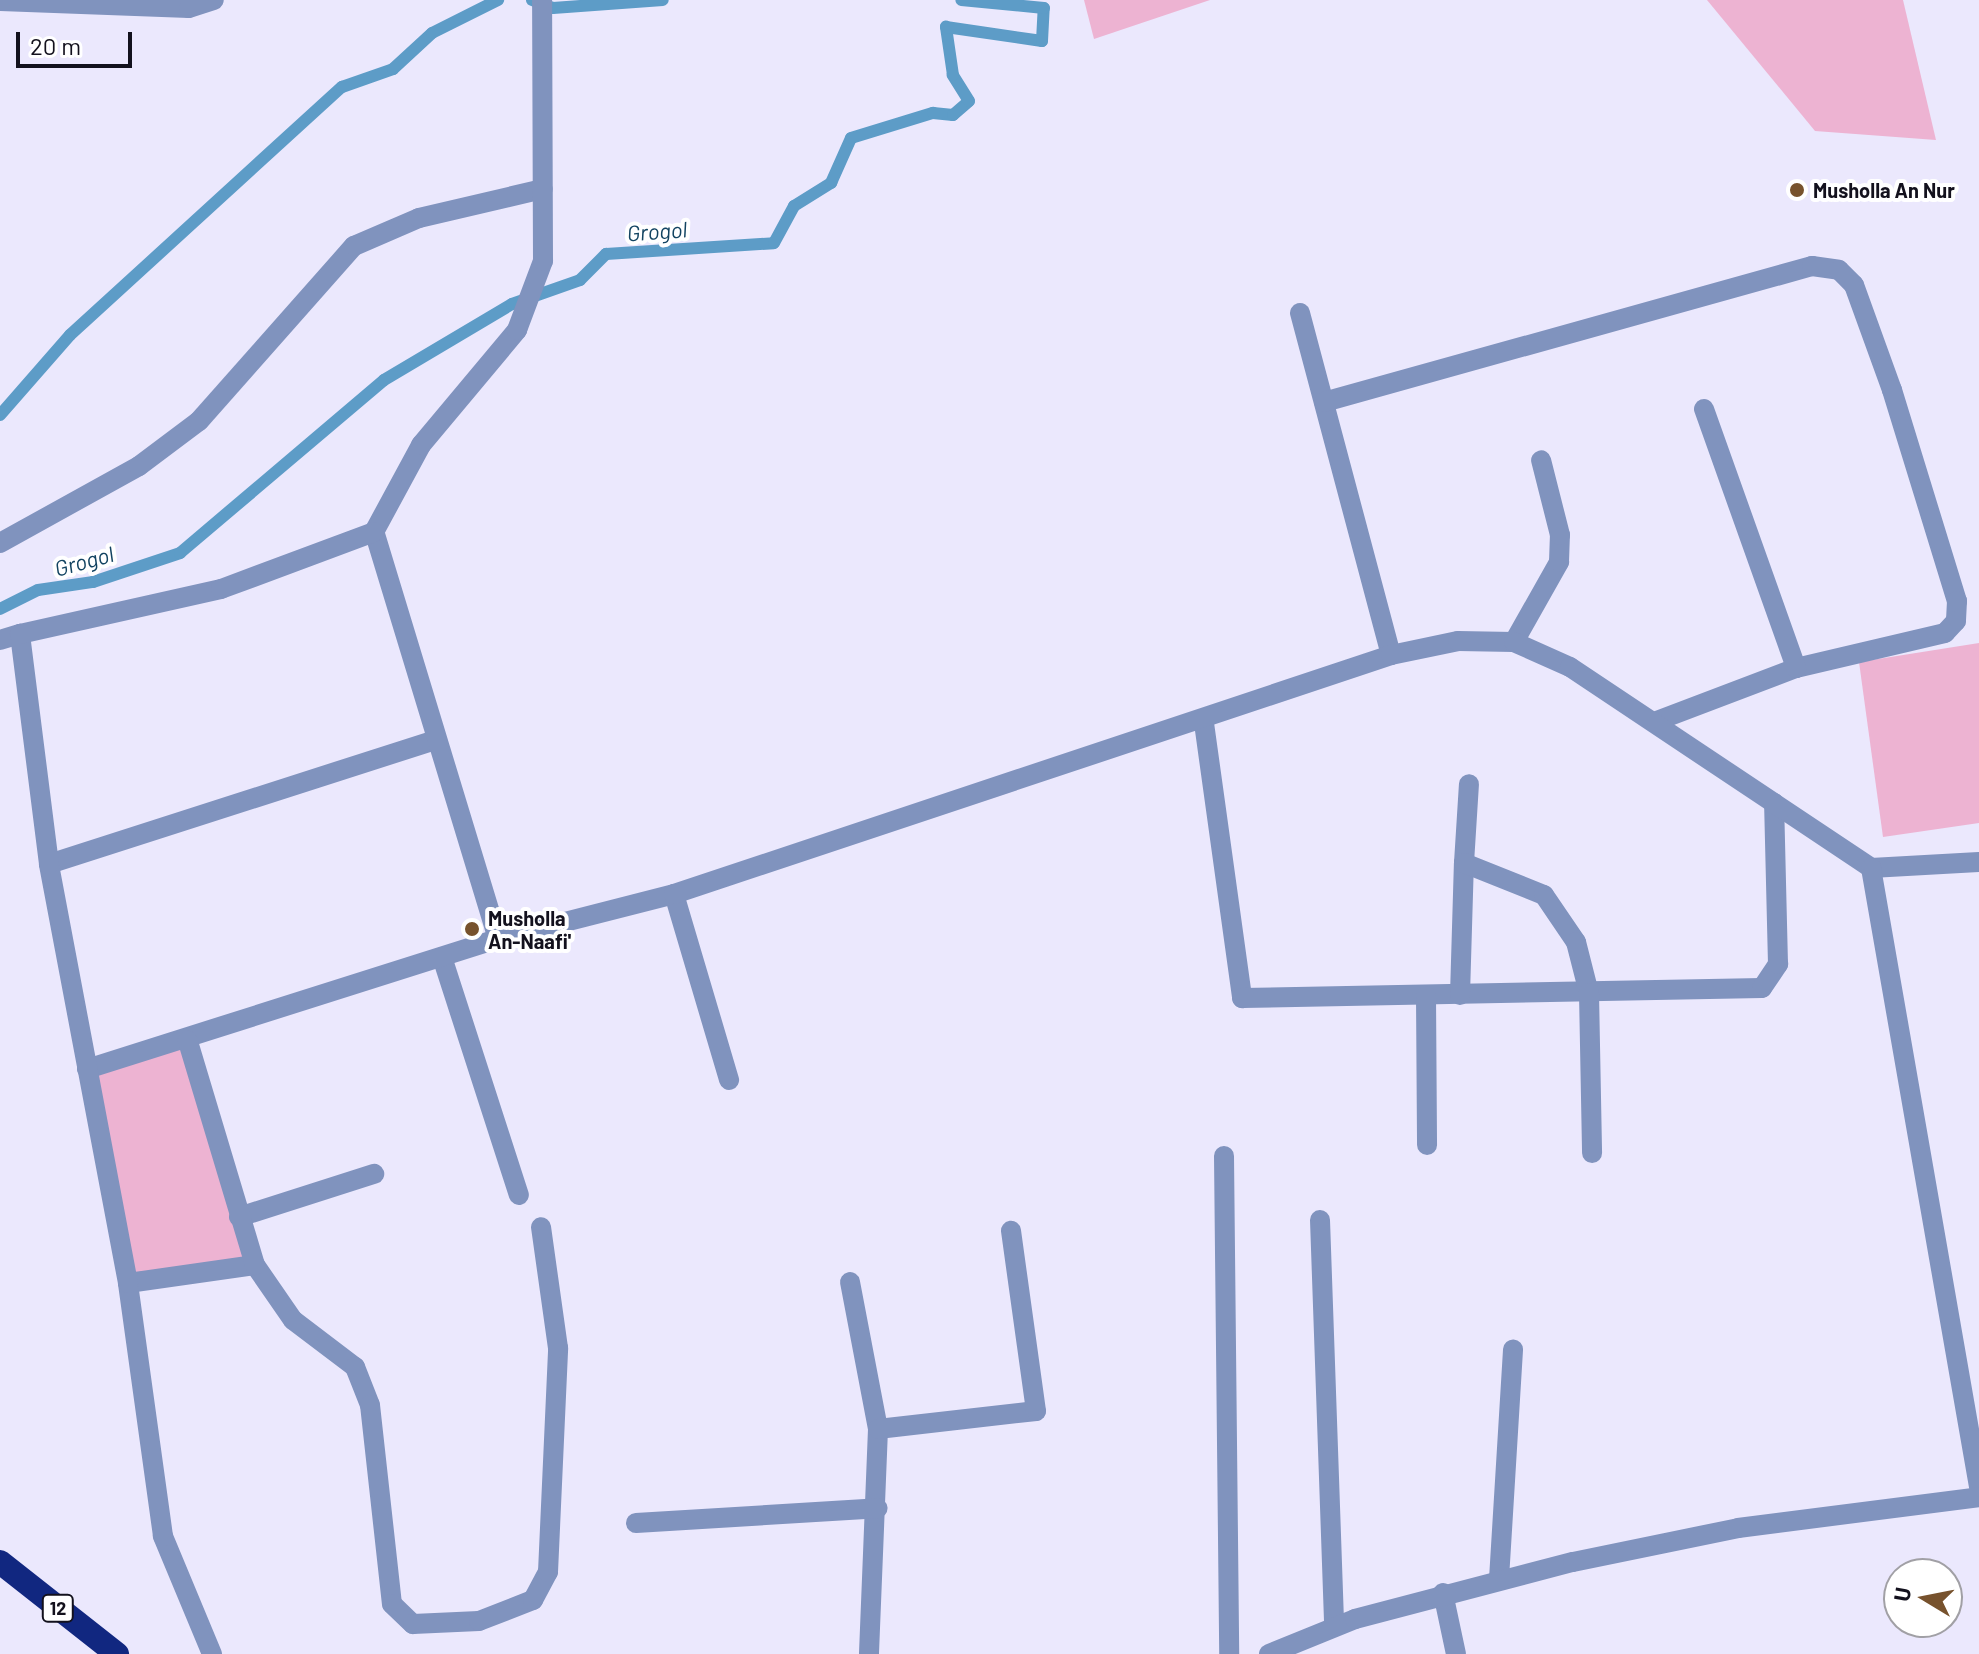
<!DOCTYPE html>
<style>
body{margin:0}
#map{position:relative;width:1979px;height:1654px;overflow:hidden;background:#ebe8fd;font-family:Barlow,sans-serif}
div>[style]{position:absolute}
.green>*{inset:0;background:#edb3d2}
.stream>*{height:12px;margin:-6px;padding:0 6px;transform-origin:6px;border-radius:6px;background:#5d9cc7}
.minor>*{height:20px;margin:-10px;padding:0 10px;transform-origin:10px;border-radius:10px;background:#8093be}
.highway>*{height:24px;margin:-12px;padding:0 12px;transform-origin:12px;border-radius:12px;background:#112780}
.dots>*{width:22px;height:22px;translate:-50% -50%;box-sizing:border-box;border:4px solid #fff;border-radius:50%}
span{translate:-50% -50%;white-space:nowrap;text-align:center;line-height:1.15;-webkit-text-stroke:8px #fff;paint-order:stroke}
.shield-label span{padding:2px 6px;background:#fff;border:2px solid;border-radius:6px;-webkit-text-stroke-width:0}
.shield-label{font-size:18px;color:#13111d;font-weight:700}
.poi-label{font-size:20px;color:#13111d;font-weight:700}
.left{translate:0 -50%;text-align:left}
.water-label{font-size:22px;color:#124361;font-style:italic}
.north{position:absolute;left:1883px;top:1558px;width:80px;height:80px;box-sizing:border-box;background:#fff;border:2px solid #a1a0a5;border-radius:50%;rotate:280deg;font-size:22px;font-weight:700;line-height:32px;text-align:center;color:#13111d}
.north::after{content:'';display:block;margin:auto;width:28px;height:36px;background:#77522d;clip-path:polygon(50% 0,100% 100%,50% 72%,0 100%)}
.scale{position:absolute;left:16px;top:32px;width:116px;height:36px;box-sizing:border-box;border:4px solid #13111d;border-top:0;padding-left:10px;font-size:24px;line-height:28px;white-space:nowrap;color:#13111d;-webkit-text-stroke:6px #fff;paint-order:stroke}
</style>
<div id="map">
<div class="green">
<i style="clip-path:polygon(1084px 0,1210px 0,1094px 39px)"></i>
<i style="clip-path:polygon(1707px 0,1903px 0,1936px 140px,1815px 131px)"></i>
<i style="clip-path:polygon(1979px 643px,1979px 823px,1883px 837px,1859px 662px)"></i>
<i style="clip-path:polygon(189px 1038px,252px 1265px,127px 1276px,88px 1071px)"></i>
</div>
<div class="stream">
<i style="left:532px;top:0;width:22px;rotate:21deg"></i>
<i style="left:553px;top:8px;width:110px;rotate:-4.2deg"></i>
<i style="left:0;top:415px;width:106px;rotate:-48.8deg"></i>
<i style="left:70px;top:335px;width:368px;rotate:-42.4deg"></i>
<i style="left:342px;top:87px;width:54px;rotate:-19.4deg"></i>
<i style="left:393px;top:69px;width:53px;rotate:-42.7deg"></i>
<i style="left:432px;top:33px;width:74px;rotate:-26.6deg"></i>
<i style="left:0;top:609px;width:42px;rotate:-26.6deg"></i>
<i style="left:38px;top:590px;width:56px;rotate:-8.3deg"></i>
<i style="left:93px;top:582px;width:92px;rotate:-18.4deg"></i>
<i style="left:180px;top:553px;width:267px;rotate:-40.3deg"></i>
<i style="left:384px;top:380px;width:149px;rotate:-30.7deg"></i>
<i style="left:512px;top:304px;width:72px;rotate:-19.4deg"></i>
<i style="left:580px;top:280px;width:37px;rotate:-45deg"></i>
<i style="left:606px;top:254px;width:168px;rotate:-3.7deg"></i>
<i style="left:774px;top:243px;width:42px;rotate:-61.6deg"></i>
<i style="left:794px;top:206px;width:44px;rotate:-31.9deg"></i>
<i style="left:831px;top:183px;width:49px;rotate:-66deg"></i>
<i style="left:851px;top:138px;width:86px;rotate:-17deg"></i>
<i style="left:933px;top:113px;width:20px;rotate:6deg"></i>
<i style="left:953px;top:115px;width:21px;rotate:-41deg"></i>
<i style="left:969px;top:101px;width:31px;rotate:-122deg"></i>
<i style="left:953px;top:75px;width:49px;rotate:-98.3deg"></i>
<i style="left:946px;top:27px;width:97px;rotate:8.3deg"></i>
<i style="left:1042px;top:41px;width:33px;rotate:-87deg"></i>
<i style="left:1044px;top:8px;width:83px;rotate:-174.5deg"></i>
</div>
<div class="minor">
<i style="left:0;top:1px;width:189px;rotate:2.1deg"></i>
<i style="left:189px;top:8px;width:26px;rotate:-18deg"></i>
<i style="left:1300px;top:313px;width:354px;rotate:75.1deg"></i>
<i style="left:1324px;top:402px;width:507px;rotate:-15.57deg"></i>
<i style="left:1812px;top:266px;width:27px;rotate:8deg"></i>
<i style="left:1839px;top:270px;width:21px;rotate:45deg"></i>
<i style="left:1854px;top:285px;width:112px;rotate:70.1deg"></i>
<i style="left:1892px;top:390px;width:221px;rotate:72.9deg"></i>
<i style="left:1957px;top:601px;width:20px;rotate:93deg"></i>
<i style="left:1956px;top:621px;width:16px;rotate:133deg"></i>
<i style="left:1945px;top:633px;width:153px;rotate:166.8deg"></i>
<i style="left:1796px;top:668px;width:152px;rotate:159.2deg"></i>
<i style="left:1704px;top:409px;width:275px;rotate:70.4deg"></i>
<i style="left:0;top:543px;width:159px;rotate:-29deg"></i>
<i style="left:139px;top:466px;width:75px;rotate:-36.9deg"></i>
<i style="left:199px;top:421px;width:234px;rotate:-48.5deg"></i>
<i style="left:354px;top:246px;width:71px;rotate:-23.3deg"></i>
<i style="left:419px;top:218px;width:127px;rotate:-13.2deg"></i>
<i style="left:0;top:640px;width:21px;rotate:-17deg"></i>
<i style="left:1514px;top:642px;width:92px;rotate:-60.6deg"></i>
<i style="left:1559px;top:562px;width:27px;rotate:-88deg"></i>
<i style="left:1560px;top:535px;width:77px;rotate:-104.2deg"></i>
<i style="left:1204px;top:723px;width:278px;rotate:82.1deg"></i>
<i style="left:1242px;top:998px;width:520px;rotate:-1.1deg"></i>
<i style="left:1762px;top:988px;width:29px;rotate:-56deg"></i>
<i style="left:1778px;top:964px;width:161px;rotate:-91.4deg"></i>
<i style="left:1464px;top:863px;width:79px;rotate:-86.4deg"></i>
<i style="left:49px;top:864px;width:405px;rotate:-17.8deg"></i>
<i style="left:1871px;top:868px;width:108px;rotate:-3.2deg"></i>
<i style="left:674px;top:894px;width:194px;rotate:73.5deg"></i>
<i style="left:498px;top:939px;width:425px;rotate:-106.9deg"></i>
<i style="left:374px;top:532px;width:99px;rotate:-61.6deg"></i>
<i style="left:421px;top:445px;width:150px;rotate:-50.1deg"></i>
<i style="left:517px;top:330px;width:74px;rotate:-69.4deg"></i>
<i style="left:543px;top:261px;width:261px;rotate:-90.2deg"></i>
<i style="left:442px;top:957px;width:250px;rotate:72.1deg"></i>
<i style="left:1460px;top:995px;width:132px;rotate:-88.3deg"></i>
<i style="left:1464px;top:863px;width:86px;rotate:21.8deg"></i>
<i style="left:1544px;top:895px;width:57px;rotate:55.8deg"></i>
<i style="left:1576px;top:942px;width:53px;rotate:75.7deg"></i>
<i style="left:1589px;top:993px;width:160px;rotate:88.9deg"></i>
<i style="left:1426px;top:996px;width:149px;rotate:89.6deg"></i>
<i style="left:87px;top:1069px;width:431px;rotate:-17.6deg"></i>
<i style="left:498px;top:939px;width:182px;rotate:-14.3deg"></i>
<i style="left:674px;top:894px;width:756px;rotate:-18.43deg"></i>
<i style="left:1391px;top:655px;width:68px;rotate:-11.8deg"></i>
<i style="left:1458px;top:641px;width:56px;rotate:1deg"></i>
<i style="left:1514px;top:642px;width:61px;rotate:24.1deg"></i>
<i style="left:1570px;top:667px;width:362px;rotate:33.7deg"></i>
<i style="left:1871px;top:868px;width:628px;rotate:80.1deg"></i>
<i style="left:1224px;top:1156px;width:498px;rotate:89.4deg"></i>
<i style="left:239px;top:1217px;width:142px;rotate:-17.7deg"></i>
<i style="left:1320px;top:1220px;width:407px;rotate:88deg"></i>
<i style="left:255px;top:1265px;width:67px;rotate:55.4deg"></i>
<i style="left:293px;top:1320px;width:78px;rotate:37.2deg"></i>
<i style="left:355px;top:1367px;width:41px;rotate:68.5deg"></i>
<i style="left:370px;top:1405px;width:200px;rotate:83.7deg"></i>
<i style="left:392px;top:1604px;width:29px;rotate:44deg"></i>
<i style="left:413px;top:1624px;width:66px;rotate:-2.6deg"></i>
<i style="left:479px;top:1621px;width:58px;rotate:-21.3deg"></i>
<i style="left:533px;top:1600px;width:32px;rotate:-62deg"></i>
<i style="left:548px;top:1572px;width:224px;rotate:-87.4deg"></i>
<i style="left:558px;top:1348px;width:122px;rotate:-98deg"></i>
<i style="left:850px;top:1282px;width:150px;rotate:79.2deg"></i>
<i style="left:878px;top:1429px;width:225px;rotate:92.3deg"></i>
<i style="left:128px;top:1283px;width:128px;rotate:-8.1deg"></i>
<i style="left:255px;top:1265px;width:234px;rotate:-106.7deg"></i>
<i style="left:878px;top:1429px;width:159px;rotate:-6.5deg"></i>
<i style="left:1036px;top:1411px;width:182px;rotate:-97.9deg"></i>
<i style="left:636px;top:1523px;width:242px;rotate:-3.5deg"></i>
<i style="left:1499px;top:1579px;width:230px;rotate:-86.5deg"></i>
<i style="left:1443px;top:1593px;width:62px;rotate:78deg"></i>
<i style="left:212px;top:1654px;width:128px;rotate:-112.6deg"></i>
<i style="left:163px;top:1536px;width:255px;rotate:-97.9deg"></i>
<i style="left:128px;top:1283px;width:426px;rotate:-100.7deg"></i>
<i style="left:49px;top:864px;width:232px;rotate:-97.2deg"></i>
<i style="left:20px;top:634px;width:206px;rotate:-12.6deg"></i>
<i style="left:221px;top:589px;width:163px;rotate:-20.4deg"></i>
<i style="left:1269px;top:1654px;width:93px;rotate:-22.1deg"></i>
<i style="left:1355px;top:1619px;width:225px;rotate:-14.7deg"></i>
<i style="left:1573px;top:1562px;width:168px;rotate:-11.6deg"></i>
<i style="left:1738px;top:1528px;width:243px;rotate:-7.3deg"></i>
</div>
<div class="highway">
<i style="left:0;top:1562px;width:149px;rotate:38.2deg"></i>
</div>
<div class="dots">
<i style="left:1797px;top:190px;background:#77522d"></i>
<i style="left:472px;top:929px;background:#77522d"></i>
</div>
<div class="shield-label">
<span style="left:58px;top:1608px">12</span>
</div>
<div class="poi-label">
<span class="left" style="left:1813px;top:190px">Musholla An Nur</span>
<span class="left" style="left:488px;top:930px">Musholla<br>An-Naafi'</span>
</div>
<div class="water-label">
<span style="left:657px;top:231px;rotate:-4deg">Grogol</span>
<span style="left:84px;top:561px;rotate:-15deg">Grogol</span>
</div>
<div class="north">U</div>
<div class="scale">20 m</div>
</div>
